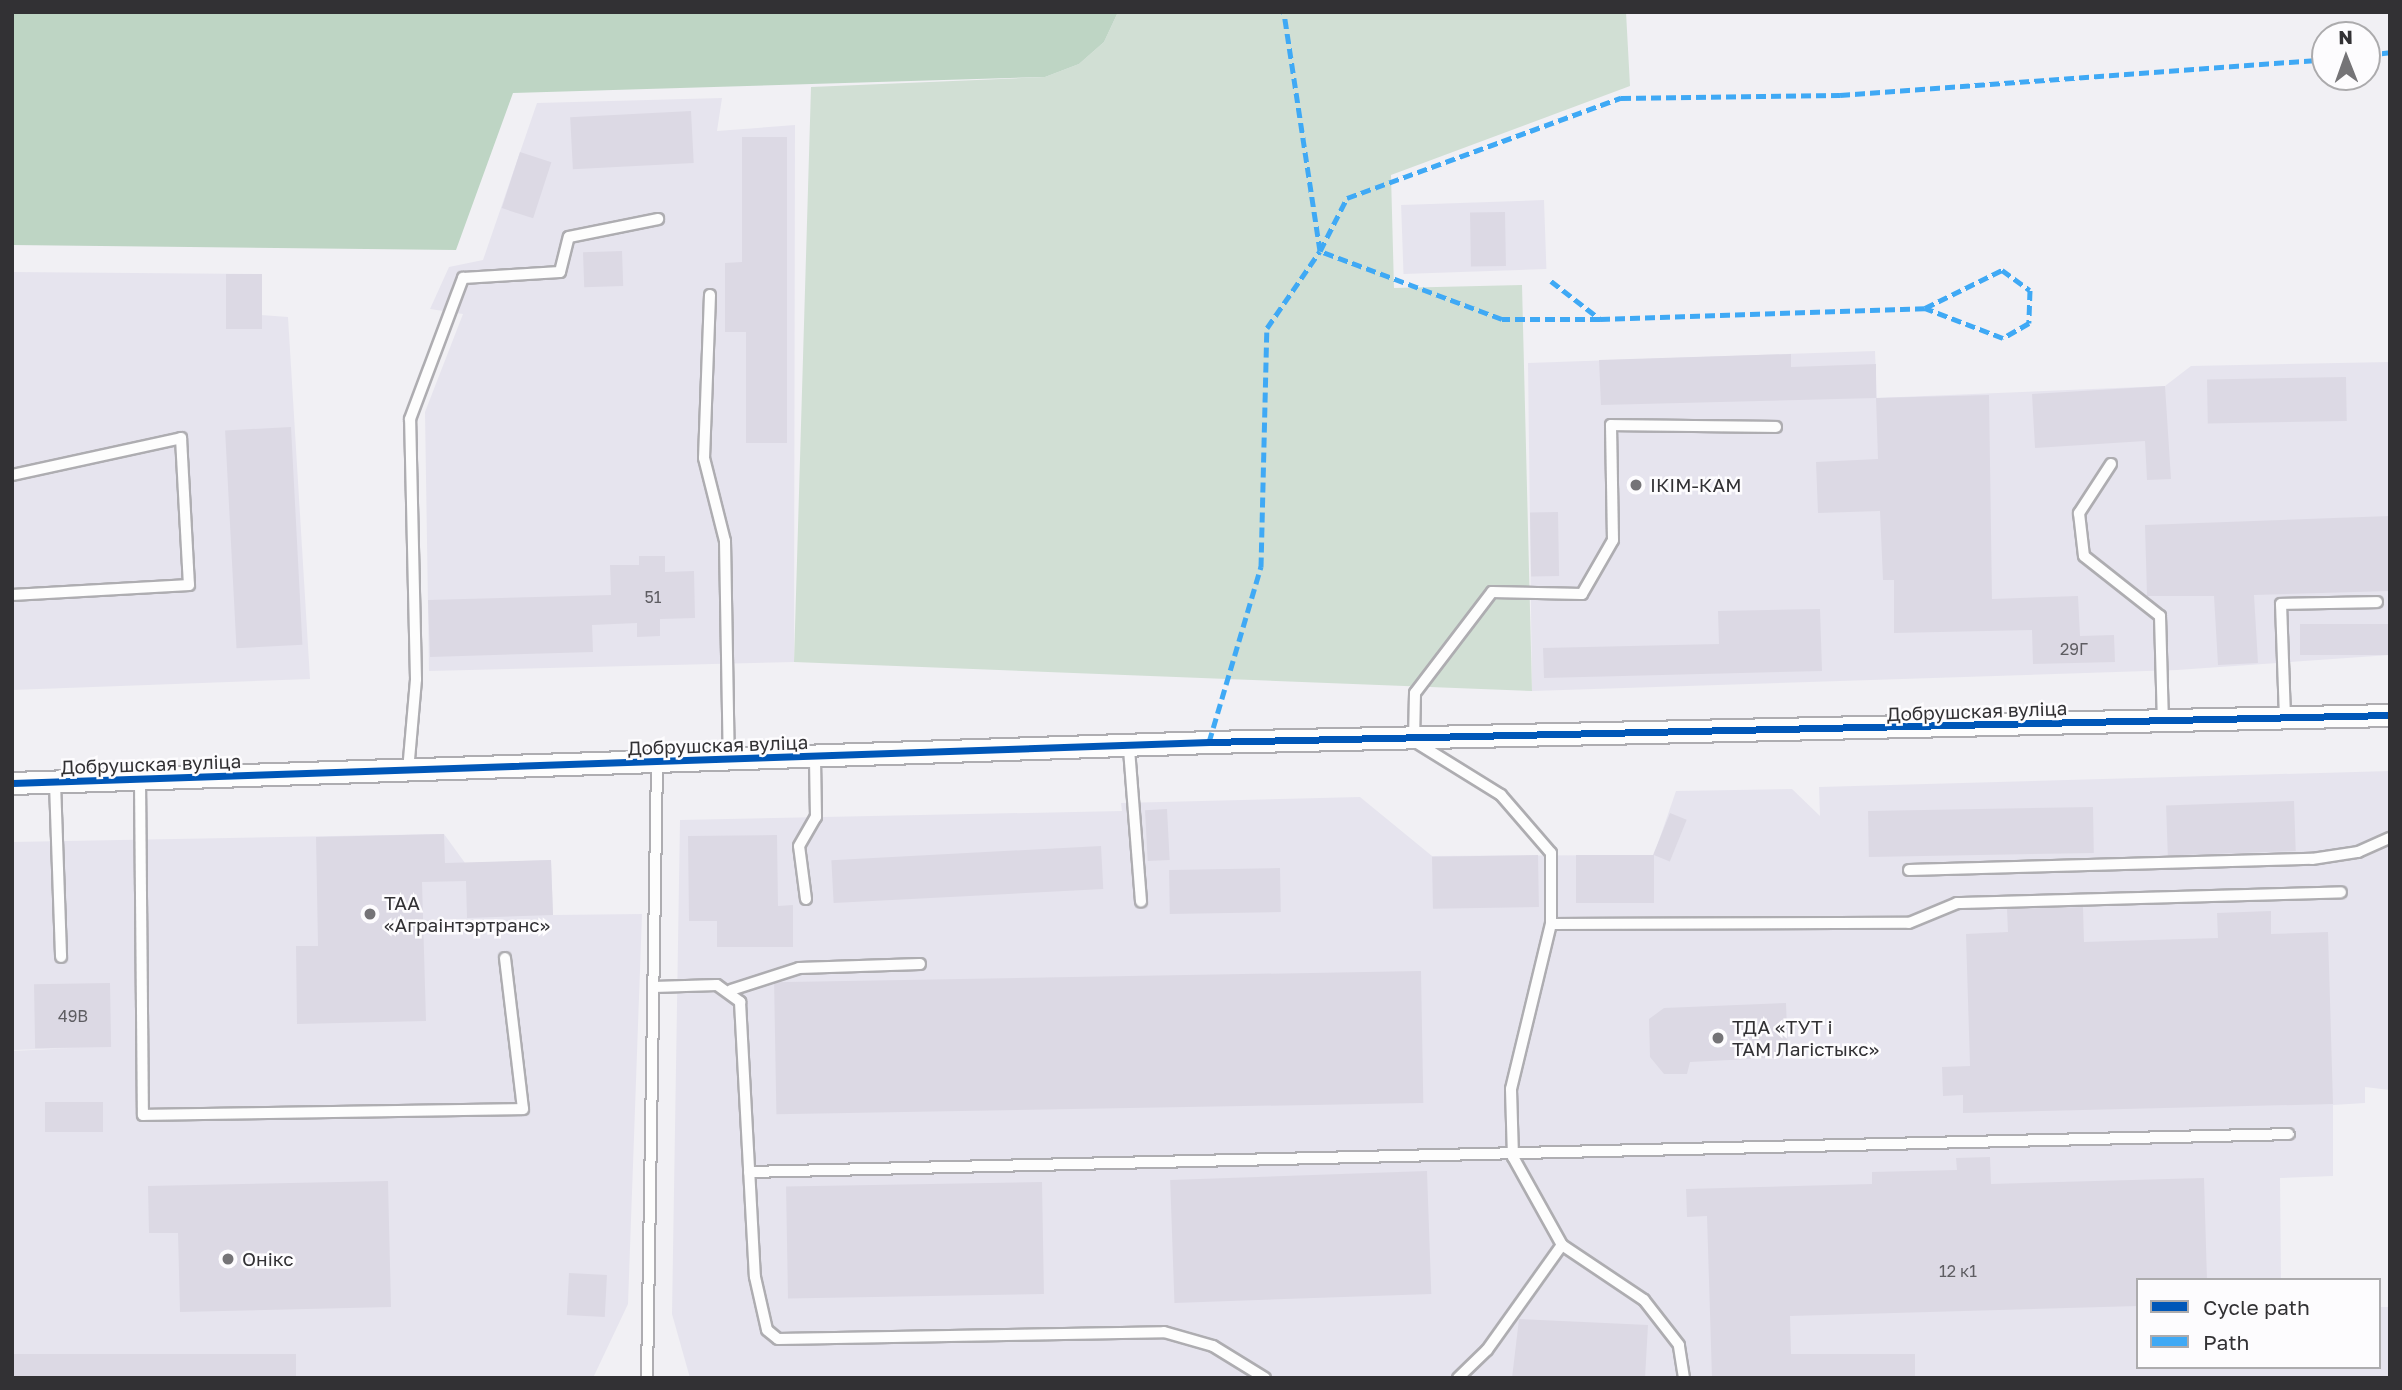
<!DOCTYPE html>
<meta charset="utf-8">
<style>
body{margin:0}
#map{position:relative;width:2402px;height:1390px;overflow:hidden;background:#f1f0f4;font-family:"Golos Text",sans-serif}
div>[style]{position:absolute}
.built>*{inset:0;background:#e6e4ee;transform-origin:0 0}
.green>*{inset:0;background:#d1dfd4}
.forest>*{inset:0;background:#bed5c4}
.building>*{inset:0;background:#dcd9e4;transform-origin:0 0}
.roads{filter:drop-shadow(2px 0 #aeadb1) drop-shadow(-2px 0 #aeadb1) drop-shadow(0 2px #aeadb1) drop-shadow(0 -2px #aeadb1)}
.service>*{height:10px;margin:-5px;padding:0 5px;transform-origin:5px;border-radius:5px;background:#fdfdfd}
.minor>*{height:21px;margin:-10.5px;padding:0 10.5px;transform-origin:10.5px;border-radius:10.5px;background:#fdfdfd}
.quiet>*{height:5px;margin-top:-2.5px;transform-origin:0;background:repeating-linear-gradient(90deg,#3fa9f5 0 10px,transparent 0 15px)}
.cycleway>*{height:7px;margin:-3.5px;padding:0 3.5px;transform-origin:3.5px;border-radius:3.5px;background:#0057b8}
.dots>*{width:19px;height:19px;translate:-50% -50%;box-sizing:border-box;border:4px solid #fdfcfe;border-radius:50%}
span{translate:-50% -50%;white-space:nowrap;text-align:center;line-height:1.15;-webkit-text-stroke:5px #fdfcfe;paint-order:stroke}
.number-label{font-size:16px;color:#5e5d62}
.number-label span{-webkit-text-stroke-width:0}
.poi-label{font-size:19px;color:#323134}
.left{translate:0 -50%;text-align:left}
.street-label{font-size:19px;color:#323134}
.frame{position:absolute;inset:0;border:14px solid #323134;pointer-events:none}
.legend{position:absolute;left:2136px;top:1278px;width:245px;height:91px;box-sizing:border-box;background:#fdfcfe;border:2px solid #acabad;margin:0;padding:9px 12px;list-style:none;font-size:21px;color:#323134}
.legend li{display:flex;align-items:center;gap:14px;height:35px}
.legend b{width:35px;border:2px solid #acabad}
.north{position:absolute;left:2311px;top:21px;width:70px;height:70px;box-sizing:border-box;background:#fdfcfe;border:2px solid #acabad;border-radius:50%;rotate:359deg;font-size:19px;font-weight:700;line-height:28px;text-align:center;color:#323134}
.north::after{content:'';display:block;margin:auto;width:24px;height:32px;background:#757477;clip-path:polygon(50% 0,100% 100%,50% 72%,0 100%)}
</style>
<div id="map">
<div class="built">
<i style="clip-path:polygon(722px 98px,717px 131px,795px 125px,794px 662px,429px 671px,425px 412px,463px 314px,430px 309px,449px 267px,483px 260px,537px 103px)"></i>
<i style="left:1544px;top:200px;width:69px;height:143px;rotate:88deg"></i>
<i style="clip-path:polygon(12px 272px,261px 274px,261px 315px,288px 317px,310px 679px,12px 690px)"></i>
<i style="clip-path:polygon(1875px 351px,1877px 398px,2165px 386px,2191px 366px,2390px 362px,2390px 655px,2177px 670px,1532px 691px,1528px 363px)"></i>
<i style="clip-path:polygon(2390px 771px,2390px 1090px,2365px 1087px,2365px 1103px,2333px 1105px,2333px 1176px,2280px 1178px,2281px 1280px,2138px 1280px,2138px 1367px,2379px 1367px,2379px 1307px,2390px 1307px,2390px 1378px,690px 1378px,672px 1314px,680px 820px,1122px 811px,1121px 803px,1360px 797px,1432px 856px,1654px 855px,1676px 791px,1792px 789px,1820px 816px,1819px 787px)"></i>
<i style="clip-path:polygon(444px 834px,465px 863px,551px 860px,553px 915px,642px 914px,628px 1304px,593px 1378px,12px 1378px,12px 1051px,74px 1048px,12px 1050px,12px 842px)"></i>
</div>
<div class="green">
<i style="clip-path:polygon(1118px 12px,1626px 12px,1630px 86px,1391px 175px,1394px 288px,1522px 285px,1532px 691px,794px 662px,811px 87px,1045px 77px,1079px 64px,1104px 42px)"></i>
</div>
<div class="forest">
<i style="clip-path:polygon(12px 12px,1118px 12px,1104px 42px,1079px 64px,1045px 77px,513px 93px,456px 250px,12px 245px)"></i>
</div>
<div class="building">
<i style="left:691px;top:111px;width:52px;height:121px;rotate:87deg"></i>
<i style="clip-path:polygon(742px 137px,787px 137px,787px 443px,746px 443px,746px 332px,725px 332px,725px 263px,742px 262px)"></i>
<i style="left:520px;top:152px;width:33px;height:59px;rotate:18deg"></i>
<i style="left:1505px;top:212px;width:54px;height:35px;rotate:89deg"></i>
<i style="left:622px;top:251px;width:35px;height:39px;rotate:88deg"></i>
<i style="left:226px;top:274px;width:36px;height:55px"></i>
<i style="clip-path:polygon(1791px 354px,1791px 367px,1876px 364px,1876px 398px,1601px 405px,1599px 360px)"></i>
<i style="left:2346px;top:377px;width:44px;height:139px;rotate:89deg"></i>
<i style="clip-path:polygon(2165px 386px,2171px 479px,2147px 480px,2145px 441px,2035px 448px,2032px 394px)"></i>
<i style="clip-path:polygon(1989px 395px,1992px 599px,2078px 596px,2080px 636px,2114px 635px,2115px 662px,2033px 664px,2032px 630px,1894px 633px,1894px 580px,1883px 580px,1880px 511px,1818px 513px,1816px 462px,1878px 459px,1876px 398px)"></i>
<i style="left:291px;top:427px;width:218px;height:66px;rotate:87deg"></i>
<i style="left:1558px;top:512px;width:64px;height:28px;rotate:89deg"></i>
<i style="clip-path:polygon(2390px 516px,2390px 591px,2254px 595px,2258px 663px,2218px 665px,2214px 596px,2147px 596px,2145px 525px)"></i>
<i style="clip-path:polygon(639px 556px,665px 556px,665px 572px,694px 571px,695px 618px,660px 619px,660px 636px,637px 637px,637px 623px,592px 625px,593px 652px,430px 657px,428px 600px,611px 595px,610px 565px,639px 565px)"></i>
<i style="clip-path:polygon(1820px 609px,1822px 671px,1544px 678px,1543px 648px,1719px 644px,1718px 611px)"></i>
<i style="left:2390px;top:624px;width:31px;height:90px;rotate:90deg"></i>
<i style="left:2294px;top:801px;width:50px;height:128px;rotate:88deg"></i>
<i style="left:2093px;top:807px;width:46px;height:225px;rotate:89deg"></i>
<i style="left:1167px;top:809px;width:51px;height:22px;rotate:87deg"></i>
<i style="left:1670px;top:813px;width:18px;height:45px;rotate:22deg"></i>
<i style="clip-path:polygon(444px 834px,445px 863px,551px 860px,553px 915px,467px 918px,466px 881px,422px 882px,426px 1021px,297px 1024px,296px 946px,318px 946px,316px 837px)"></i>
<i style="clip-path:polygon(777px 835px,778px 906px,793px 905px,793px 947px,717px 947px,717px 921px,689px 921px,688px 836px)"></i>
<i style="left:1101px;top:846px;width:43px;height:270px;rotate:87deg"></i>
<i style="left:1538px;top:855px;width:52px;height:106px;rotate:89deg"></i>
<i style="left:1576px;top:855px;width:78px;height:48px"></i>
<i style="left:1280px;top:868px;width:44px;height:111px;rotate:89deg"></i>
<i style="clip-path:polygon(2083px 907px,2084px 942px,2218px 938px,2217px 913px,2271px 911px,2271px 934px,2328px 932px,2333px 1104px,1963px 1113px,1963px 1095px,1943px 1096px,1942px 1067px,1970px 1066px,1966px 934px,2008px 932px,2007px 909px)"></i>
<i style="left:1421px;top:971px;width:132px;height:647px;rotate:89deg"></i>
<i style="left:110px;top:983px;width:64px;height:76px;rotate:89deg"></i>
<i style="clip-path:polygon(1786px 1003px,1788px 1057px,1690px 1062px,1687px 1074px,1664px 1074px,1650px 1057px,1649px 1019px,1664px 1008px)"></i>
<i style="left:103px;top:1102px;width:30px;height:58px;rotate:90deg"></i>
<i style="clip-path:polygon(1990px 1157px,1991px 1184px,2204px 1178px,2207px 1280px,2138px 1280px,2138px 1306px,1790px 1316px,1791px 1354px,1915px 1354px,1915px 1378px,1712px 1378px,1707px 1216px,1687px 1217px,1686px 1189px,1872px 1184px,1872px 1172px,1957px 1170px,1956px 1158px)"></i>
<i style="left:1427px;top:1171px;width:123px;height:257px;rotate:88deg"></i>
<i style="clip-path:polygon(388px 1181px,391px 1307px,180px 1312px,178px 1233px,149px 1233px,148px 1186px)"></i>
<i style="left:1042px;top:1182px;width:112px;height:256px;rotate:89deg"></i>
<i style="left:569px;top:1273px;width:38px;height:42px;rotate:3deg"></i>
<i style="clip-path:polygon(1519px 1319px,1648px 1325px,1645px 1378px,1512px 1378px)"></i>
<i style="left:12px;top:1354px;width:284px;height:24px"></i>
</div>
<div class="roads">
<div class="service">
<i style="left:710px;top:295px;width:163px;rotate:92.1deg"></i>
<i style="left:704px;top:458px;width:86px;rotate:75.8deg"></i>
<i style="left:725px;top:541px;width:219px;rotate:89deg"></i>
<i style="left:2111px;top:464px;width:59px;rotate:123.1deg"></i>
<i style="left:2079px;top:513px;width:43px;rotate:83.4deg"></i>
<i style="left:2084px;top:556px;width:97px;rotate:38.3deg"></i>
<i style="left:2160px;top:616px;width:105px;rotate:88.4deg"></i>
<i style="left:12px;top:475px;width:173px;rotate:-12.3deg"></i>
<i style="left:181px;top:438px;width:147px;rotate:86.9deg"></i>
<i style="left:189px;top:585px;width:177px;rotate:176.8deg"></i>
<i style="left:2285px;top:718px;width:114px;rotate:-92deg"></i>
<i style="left:2281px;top:604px;width:96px;rotate:-1.2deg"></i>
<i style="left:1129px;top:749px;width:153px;rotate:85.5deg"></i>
<i style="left:408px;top:771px;width:92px;rotate:-85deg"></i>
<i style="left:416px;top:679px;width:260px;rotate:-91.3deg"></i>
<i style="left:410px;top:419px;width:151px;rotate:-69.4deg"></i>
<i style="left:463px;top:278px;width:97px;rotate:-3.5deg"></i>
<i style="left:560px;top:272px;width:36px;rotate:-76deg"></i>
<i style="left:569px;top:237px;width:91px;rotate:-11.4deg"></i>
<i style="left:140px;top:780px;width:335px;rotate:89.5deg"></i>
<i style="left:143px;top:1115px;width:380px;rotate:-0.9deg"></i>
<i style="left:523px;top:1109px;width:152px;rotate:-96.8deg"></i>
<i style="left:55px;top:783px;width:174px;rotate:88deg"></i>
<i style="left:1909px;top:870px;width:403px;rotate:-1.6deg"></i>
<i style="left:2312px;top:859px;width:47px;rotate:-8.7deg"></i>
<i style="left:2358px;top:852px;width:35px;rotate:-24deg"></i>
<i style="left:806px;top:899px;width:53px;rotate:-97.5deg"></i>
<i style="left:799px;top:846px;width:34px;rotate:-60deg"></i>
<i style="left:816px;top:817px;width:59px;rotate:-91deg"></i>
<i style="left:1551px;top:924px;width:358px;rotate:-0.2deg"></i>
<i style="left:1909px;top:923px;width:52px;rotate:-22.6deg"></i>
<i style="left:1957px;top:903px;width:384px;rotate:-1.6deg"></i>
<i style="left:654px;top:987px;width:63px;rotate:-1.8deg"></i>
<i style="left:717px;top:985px;width:29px;rotate:36deg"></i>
<i style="left:740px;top:1002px;width:275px;rotate:86.9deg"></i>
<i style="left:755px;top:1277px;width:54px;rotate:77.2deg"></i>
<i style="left:767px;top:1330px;width:14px;rotate:39deg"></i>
<i style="left:778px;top:1339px;width:386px;rotate:-1deg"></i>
<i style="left:1164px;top:1332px;width:51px;rotate:15.9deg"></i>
<i style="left:1213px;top:1346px;width:61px;rotate:31.6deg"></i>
<i style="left:731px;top:990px;width:71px;rotate:-17.9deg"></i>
<i style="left:799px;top:968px;width:121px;rotate:-1.9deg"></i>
<i style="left:749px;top:1172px;width:1540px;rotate:-1.41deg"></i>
<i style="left:647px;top:1378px;width:616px;rotate:-89.07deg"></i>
<i style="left:1458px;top:1378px;width:40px;rotate:-44deg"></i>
<i style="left:1487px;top:1350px;width:129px;rotate:-54.5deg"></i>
<i style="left:1684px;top:1378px;width:33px;rotate:-99deg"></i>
<i style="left:1679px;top:1345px;width:57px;rotate:-127.9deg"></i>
<i style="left:1644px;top:1300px;width:99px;rotate:-146.1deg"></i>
<i style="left:1562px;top:1245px;width:101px;rotate:-119.1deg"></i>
<i style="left:1513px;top:1157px;width:68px;rotate:-91.7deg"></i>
<i style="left:1511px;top:1089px;width:170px;rotate:-76.4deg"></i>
<i style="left:1551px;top:924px;width:71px;rotate:-90deg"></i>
<i style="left:1551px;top:853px;width:77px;rotate:-130.8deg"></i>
<i style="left:1501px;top:795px;width:102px;rotate:-148.2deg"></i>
<i style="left:1414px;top:741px;width:48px;rotate:-88.8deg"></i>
<i style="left:1415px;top:693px;width:127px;rotate:-52.7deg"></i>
<i style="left:1492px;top:592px;width:90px;rotate:1.3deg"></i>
<i style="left:1582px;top:594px;width:62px;rotate:-60.1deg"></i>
<i style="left:1613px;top:540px;width:115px;rotate:-91deg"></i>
<i style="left:1611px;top:425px;width:165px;rotate:0.7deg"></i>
</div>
<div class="minor">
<i style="left:12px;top:783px;width:1198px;rotate:-1.96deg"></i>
<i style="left:1209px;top:742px;width:1181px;rotate:-1.31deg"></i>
</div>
</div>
<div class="quiet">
<i style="left:2367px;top:55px;width:23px;rotate:-7deg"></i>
<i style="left:1551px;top:281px;width:62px;rotate:37.8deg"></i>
<i style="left:1600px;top:319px;width:98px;rotate:180deg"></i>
<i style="left:1502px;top:319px;width:194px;rotate:-159.5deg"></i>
<i style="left:1320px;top:251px;width:59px;rotate:-63deg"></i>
<i style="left:1347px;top:198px;width:292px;rotate:-20.1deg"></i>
<i style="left:1621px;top:98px;width:219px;rotate:-0.8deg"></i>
<i style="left:1840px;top:95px;width:486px;rotate:-4.2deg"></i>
<i style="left:1600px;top:319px;width:325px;rotate:-1.9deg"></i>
<i style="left:1925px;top:308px;width:86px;rotate:-26.3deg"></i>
<i style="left:2002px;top:270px;width:34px;rotate:36deg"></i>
<i style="left:2030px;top:290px;width:33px;rotate:92deg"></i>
<i style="left:2029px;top:323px;width:30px;rotate:150deg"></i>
<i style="left:2003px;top:338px;width:84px;rotate:-159deg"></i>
<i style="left:1209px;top:742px;width:183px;rotate:-73.5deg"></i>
<i style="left:1261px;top:567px;width:239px;rotate:-88.6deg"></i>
<i style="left:1267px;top:328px;width:93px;rotate:-55.5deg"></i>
<i style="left:1320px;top:251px;width:242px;rotate:-98.6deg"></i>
</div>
<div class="cycleway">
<i style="left:12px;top:783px;width:1198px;rotate:-1.96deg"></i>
<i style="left:1209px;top:742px;width:1181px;rotate:-1.31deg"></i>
</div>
<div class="dots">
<i style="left:1636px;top:485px;background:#757477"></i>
<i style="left:370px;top:914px;background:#757477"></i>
<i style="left:1718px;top:1038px;background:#757477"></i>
<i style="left:228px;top:1259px;background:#757477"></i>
</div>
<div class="number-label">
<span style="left:653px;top:597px">51</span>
<span style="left:2074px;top:649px">29Г</span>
<span style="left:73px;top:1016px">49В</span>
<span style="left:1958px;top:1271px">12 к1</span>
</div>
<div class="poi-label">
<span class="left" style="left:1650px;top:485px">ІКІМ-КАМ</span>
<span class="left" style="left:384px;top:914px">ТАА<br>«Аграінтэртранс»</span>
<span class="left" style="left:1732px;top:1038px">ТДА «ТУТ і<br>ТАМ Лагістыкс»</span>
<span class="left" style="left:242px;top:1259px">Онікс</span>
</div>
<div class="street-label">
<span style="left:1977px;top:711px;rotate:-2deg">Добрушская вуліца</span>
<span style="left:718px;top:745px;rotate:-2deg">Добрушская вуліца</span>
<span style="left:151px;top:764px;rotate:-2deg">Добрушская вуліца</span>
</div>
<div class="frame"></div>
<ul class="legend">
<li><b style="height:9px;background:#0057b8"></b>Cycle path</li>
<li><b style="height:9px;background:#3fa9f5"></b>Path</li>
</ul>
<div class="north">N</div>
</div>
